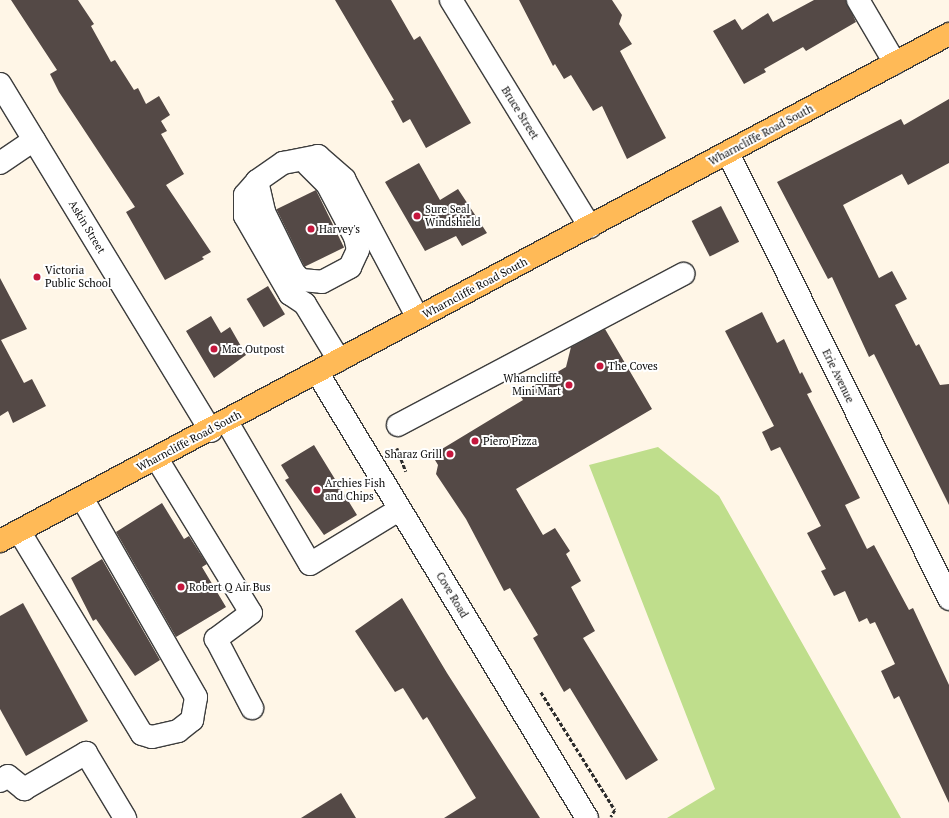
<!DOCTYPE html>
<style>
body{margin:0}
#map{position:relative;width:949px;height:818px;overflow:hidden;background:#fff6e7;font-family:"PT Serif",serif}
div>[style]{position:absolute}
.forest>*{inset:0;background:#bfde8c}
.building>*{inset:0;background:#544946;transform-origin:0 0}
.path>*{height:2.5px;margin-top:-1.25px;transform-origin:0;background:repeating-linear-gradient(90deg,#2c2c2c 0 4px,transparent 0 6px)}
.roads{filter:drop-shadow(1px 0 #3d3d3d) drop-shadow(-1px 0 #3d3d3d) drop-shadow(0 1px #3d3d3d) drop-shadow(0 -1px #3d3d3d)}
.minor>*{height:22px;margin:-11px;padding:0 11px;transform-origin:11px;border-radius:11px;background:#fff}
.major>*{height:22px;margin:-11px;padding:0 11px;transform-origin:11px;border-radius:11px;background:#ffba57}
.dots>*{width:11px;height:11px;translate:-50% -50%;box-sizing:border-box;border:2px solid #fff;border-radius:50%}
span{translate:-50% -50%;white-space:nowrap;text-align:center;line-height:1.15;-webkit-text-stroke:4px #fff;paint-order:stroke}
.street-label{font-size:11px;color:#0a0a0a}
.poi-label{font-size:11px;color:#0a0a0a}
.left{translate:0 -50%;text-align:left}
.right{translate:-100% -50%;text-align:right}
</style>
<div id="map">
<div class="forest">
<i style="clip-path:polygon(658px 447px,719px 496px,901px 818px,667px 818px,715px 789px,589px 465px)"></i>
</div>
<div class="building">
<i style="clip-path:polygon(11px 0,78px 0,94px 24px,91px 26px,111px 62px,115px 60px,134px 90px,138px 88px,146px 104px,159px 96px,170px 115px,161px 121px,167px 131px,161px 134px,184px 174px,166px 185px,211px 252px,202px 257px,204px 259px,165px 280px,126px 212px,135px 207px,59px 92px,50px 74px,57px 70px)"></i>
<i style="clip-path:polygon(335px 0,391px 0,414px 40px,420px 36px,471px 123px,426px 148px,410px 119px,403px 123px,391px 101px,394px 100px)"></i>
<i style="clip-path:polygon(519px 0,612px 0,622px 15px,619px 24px,632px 44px,620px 51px,666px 138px,627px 159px,602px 106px,593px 111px,571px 75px,564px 79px,555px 64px,553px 66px)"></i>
<i style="clip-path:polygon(814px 0,846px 0,856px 22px,806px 51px,803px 47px,764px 69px,766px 72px,744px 84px,713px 31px,735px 19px,742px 30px,768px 13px,773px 22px)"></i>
<i style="clip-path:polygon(949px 99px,949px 163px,908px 185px,902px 174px,843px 205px,879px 278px,892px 271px,907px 299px,895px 305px,916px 346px,919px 344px,940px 385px,949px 384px,949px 505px,874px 354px,869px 357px,832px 277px,828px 279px,777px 182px,901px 119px,904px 125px)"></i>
<i style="clip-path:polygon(419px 163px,440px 200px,458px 189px,487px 233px,462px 246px,456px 236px,425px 251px,385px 182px)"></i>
<i style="left:316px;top:190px;width:64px;height:44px;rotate:64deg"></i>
<i style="left:721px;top:206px;width:40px;height:33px;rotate:63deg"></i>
<i style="clip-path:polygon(0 278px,27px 329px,1px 340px,24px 383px,32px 379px,46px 406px,13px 423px,8px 411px,0 416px)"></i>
<i style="left:268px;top:286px;width:33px;height:25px;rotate:59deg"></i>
<i style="clip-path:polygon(762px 312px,777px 343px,784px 339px,800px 374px,802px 372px,812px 392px,807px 394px,860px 498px,845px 505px,867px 549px,874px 545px,909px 610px,913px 608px,949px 685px,949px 803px,899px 696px,894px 699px,881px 671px,895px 664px,875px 622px,870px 624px,867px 618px,859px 622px,845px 591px,834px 596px,821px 571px,826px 569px,807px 533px,821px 526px,780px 447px,771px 451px,762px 432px,774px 426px,725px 331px)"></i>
<i style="clip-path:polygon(211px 316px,221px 333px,230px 327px,246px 355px,214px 378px,186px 331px)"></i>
<i style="clip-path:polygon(605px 329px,652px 409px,516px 489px,543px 535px,555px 528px,570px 551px,566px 554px,581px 581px,571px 587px,595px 631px,583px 638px,658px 760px,626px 780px,570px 688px,564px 692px,533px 638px,538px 635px,510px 588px,504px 591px,466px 519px,436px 474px,438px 465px,432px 455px,523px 400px,519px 394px,566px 367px,571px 347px)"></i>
<i style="clip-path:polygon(314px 445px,357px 515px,324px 535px,285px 480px,289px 478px,281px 465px)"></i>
<i style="clip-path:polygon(162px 503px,184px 539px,189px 536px,207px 564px,202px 567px,226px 607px,176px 637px,116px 532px)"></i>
<i style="clip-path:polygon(102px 559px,160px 660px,135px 676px,96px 619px,93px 621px,71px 578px)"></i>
<i style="clip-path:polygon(402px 598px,447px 673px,540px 818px,444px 818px,476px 798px,427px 717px,423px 720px,403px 688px,395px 692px,355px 631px)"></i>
<i style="clip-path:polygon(23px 603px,88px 721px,26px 756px,0 709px,0 616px)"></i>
<i style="clip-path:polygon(341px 793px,356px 818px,301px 818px)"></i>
</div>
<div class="path">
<i style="left:397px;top:448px;width:25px;rotate:69deg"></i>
<i style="left:541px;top:692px;width:139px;rotate:57.9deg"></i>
<i style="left:615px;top:810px;width:8px;rotate:120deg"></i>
</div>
<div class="roads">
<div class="minor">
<i style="left:451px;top:0;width:266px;rotate:58.5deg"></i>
<i style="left:858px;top:0;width:73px;rotate:59.6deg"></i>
<i style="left:0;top:84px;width:406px;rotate:58.7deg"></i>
<i style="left:728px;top:153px;width:498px;rotate:63.6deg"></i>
<i style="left:0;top:163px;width:41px;rotate:-34.1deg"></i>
<i style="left:257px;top:181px;width:32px;rotate:77deg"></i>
<i style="left:264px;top:212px;width:68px;rotate:63.8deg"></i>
<i style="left:294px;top:273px;width:10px;rotate:45deg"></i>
<i style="left:301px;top:280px;width:21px;rotate:5deg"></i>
<i style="left:322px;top:282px;width:32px;rotate:-28deg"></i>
<i style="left:350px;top:267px;width:19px;rotate:-65deg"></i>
<i style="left:358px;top:250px;width:13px;rotate:-103deg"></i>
<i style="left:355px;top:237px;width:60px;rotate:-117.8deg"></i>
<i style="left:327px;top:184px;width:27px;rotate:-135deg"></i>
<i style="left:339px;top:360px;width:66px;rotate:-121.3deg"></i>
<i style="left:305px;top:304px;width:18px;rotate:-146deg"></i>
<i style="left:290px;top:294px;width:90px;rotate:-120deg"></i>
<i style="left:245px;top:216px;width:21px;rotate:-90deg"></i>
<i style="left:245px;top:195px;width:18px;rotate:-49deg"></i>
<i style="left:257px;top:181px;width:32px;rotate:-35deg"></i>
<i style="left:283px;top:163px;width:36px;rotate:-11deg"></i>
<i style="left:318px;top:156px;width:35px;rotate:41deg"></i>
<i style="left:344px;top:179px;width:157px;rotate:62deg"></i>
<i style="left:317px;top:372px;width:521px;rotate:58.81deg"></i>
<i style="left:227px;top:422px;width:164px;rotate:59.7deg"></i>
<i style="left:310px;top:564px;width:105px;rotate:-31.4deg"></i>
<i style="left:398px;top:425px;width:323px;rotate:-27.9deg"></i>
<i style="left:157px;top:459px;width:180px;rotate:58.6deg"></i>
<i style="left:251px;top:613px;width:44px;rotate:143.4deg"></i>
<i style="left:216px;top:639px;width:78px;rotate:62.4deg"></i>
<i style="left:19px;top:531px;width:237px;rotate:58.8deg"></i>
<i style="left:142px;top:734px;width:10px;rotate:17deg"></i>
<i style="left:152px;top:737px;width:27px;rotate:-13deg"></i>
<i style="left:178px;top:731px;width:18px;rotate:-38deg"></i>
<i style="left:192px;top:720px;width:23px;rotate:-80deg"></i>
<i style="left:196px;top:697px;width:229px;rotate:-119.8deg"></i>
<i style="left:0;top:781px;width:9px;rotate:-32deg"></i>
<i style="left:8px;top:776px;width:21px;rotate:39deg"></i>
<i style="left:24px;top:789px;width:72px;rotate:-30.1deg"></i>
<i style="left:86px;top:753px;width:76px;rotate:59deg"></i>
</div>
<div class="major">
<i style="left:0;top:541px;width:1076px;rotate:-28.11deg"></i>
</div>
</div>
<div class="dots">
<i style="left:417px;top:216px;background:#c5173d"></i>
<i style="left:311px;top:229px;background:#c5173d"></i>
<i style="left:37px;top:277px;background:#c5173d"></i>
<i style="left:214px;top:349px;background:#c5173d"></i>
<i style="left:600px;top:366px;background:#c5173d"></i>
<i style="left:569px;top:385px;background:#c5173d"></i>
<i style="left:475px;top:441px;background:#c5173d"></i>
<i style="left:450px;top:454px;background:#c5173d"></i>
<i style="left:317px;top:490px;background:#c5173d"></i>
<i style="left:181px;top:587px;background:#c5173d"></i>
</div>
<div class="street-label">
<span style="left:520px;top:113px;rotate:58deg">Bruce Street</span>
<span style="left:761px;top:135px;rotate:-28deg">Wharncliffe Road South</span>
<span style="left:87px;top:227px;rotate:59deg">Askin Street</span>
<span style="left:475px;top:288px;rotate:-28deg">Wharncliffe Road South</span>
<span style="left:838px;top:376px;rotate:64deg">Erie Avenue</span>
<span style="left:189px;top:441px;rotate:-28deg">Wharncliffe Road South</span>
<span style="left:452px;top:595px;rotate:59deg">Cove Road</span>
</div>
<div class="poi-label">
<span class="left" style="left:425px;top:216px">Sure Seal<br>Windshield</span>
<span class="left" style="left:319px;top:229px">Harvey's</span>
<span class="left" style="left:45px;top:277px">Victoria<br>Public School</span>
<span class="left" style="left:222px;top:349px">Mac Outpost</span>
<span class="left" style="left:608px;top:366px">The Coves</span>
<span class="right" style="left:561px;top:385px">Wharncliffe<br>Mini Mart</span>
<span class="left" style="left:483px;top:441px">Piero Pizza</span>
<span class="right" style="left:442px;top:454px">Sharaz Grill</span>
<span class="left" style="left:325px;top:490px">Archies Fish<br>and Chips</span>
<span class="left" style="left:189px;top:587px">Robert Q Air Bus</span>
</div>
</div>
